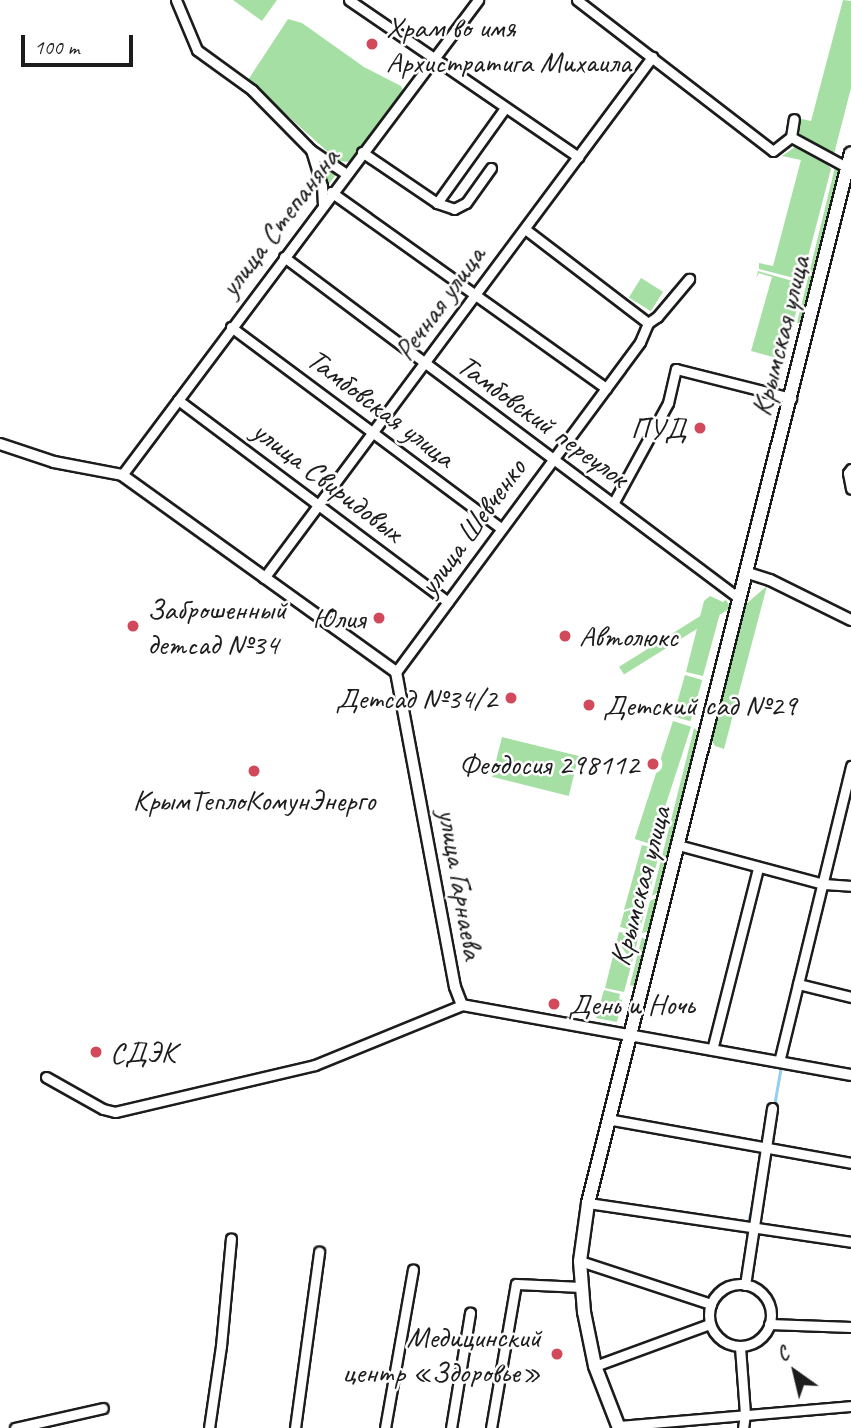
<!DOCTYPE html>
<meta charset="utf-8">
<style>
body{margin:0}
#map{position:relative;width:851px;height:1428px;overflow:hidden;background:#fff;font-family:Caveat,sans-serif}
div>[style]{position:absolute}
.green>*{inset:0;background:#a6dfa3;transform-origin:0 0}
.stream>*{height:2.5px;margin:-1.25px;padding:0 1.25px;transform-origin:1.25px;border-radius:1.25px;background:#93cff3}
.roads{filter:drop-shadow(2px 0 #1c1c1c) drop-shadow(-2px 0 #1c1c1c) drop-shadow(0 2px #1c1c1c) drop-shadow(0 -2px #1c1c1c)}
.minor>*{height:9px;margin:-4.5px;padding:0 4.5px;transform-origin:4.5px;border-radius:4.5px;background:#fff}
.minor>.ring{margin:-4.5px;padding:0;box-sizing:content-box;background:none;border:9px solid #fff;border-radius:50%}
.tertiary>*{height:10px;margin:-5px;padding:0 5px;transform-origin:5px;border-radius:5px;background:#fff}
.secondary>*{height:12px;margin:-6px;padding:0 6px;transform-origin:6px;border-radius:6px;background:#fff}
.dots>*{width:19px;height:19px;translate:-50% -50%;box-sizing:border-box;border:4px solid #fff;border-radius:50%}
span{translate:-50% -50%;white-space:nowrap;text-align:center;line-height:1.15;-webkit-text-stroke:5px #fff;paint-order:stroke}
.poi-label{font-size:30px;color:#1c1c1c}
.left{translate:0 -50%;text-align:left}
.right{translate:-100% -50%;text-align:right}
.street-label{font-size:30px;color:#1c1c1c}
.north{position:absolute;left:760px;top:1337px;width:70px;height:70px;-webkit-text-stroke:5px #fff;paint-order:stroke;rotate:326deg;font-size:19px;font-weight:700;line-height:28px;text-align:center;color:#1c1c1c}
.north::after{content:'';display:block;margin:auto;width:24px;height:32px;background:#1c1c1c;clip-path:polygon(50% 0,100% 100%,50% 72%,0 100%)}
.scale{position:absolute;left:21px;top:35px;width:112px;height:32px;box-sizing:border-box;border:4px solid #1c1c1c;border-top:0;padding-left:9px;font-size:21px;line-height:24px;white-space:nowrap;color:#1c1c1c;-webkit-text-stroke:5px #fff;paint-order:stroke}
</style>
<div id="map">
<div class="green">
<i style="clip-path:polygon(233px 0,277px 0,262px 21px)"></i>
<i style="clip-path:polygon(843px 0,851px 1px,851px 88px,833px 158px,800px 139px,797px 118px,811px 121px)"></i>
<i style="clip-path:polygon(288px 19px,302px 23px,364px 67px,401px 86px,404px 93px,351px 162px,338px 161px,248px 80px)"></i>
<i style="clip-path:polygon(798px 145px,824px 160px,831px 169px,802px 280px,759px 269px,759px 263px,773px 266px,801px 160px,782px 156px)"></i>
<i style="clip-path:polygon(317px 157px,337px 173px,326px 188px)"></i>
<i style="clip-path:polygon(836px 163px,842px 167px,803px 323px,797px 323px)"></i>
<i style="clip-path:polygon(758px 271px,803px 284px,784px 360px,751px 351px,772px 277px,759px 273px,756px 278px)"></i>
<i style="left:641px;top:278px;width:26px;height:23px;rotate:32deg"></i>
<i style="clip-path:polygon(767px 586px,724px 749px,715px 746px,712px 741px,746px 604px)"></i>
<i style="clip-path:polygon(710px 596px,723px 602px,703px 676px,686px 672px,704px 601px)"></i>
<i style="left:726px;top:600px;width:9px;height:126px;rotate:58deg"></i>
<i style="left:685px;top:675px;width:18px;height:43px;rotate:16deg"></i>
<i style="left:673px;top:721px;width:19px;height:124px;rotate:18deg"></i>
<i style="clip-path:polygon(694px 728px,701px 734px,673px 847px,669px 849px,671px 853px,661px 891px,652px 896px)"></i>
<i style="left:502px;top:737px;width:79px;height:41px;rotate:14deg"></i>
<i style="clip-path:polygon(642px 845px,660px 850px,647px 902px,624px 910px)"></i>
<i style="clip-path:polygon(660px 896px,650px 931px,642px 933px,650px 901px)"></i>
<i style="clip-path:polygon(647px 904px,639px 932px,620px 927px,624px 912px)"></i>
<i style="clip-path:polygon(619px 932px,639px 936px,632px 962px,617px 940px)"></i>
<i style="clip-path:polygon(642px 937px,647px 941px,637px 987px,630px 985px)"></i>
<i style="clip-path:polygon(616px 944px,631px 966px,624px 992px,605px 988px)"></i>
<i style="clip-path:polygon(604px 990px,620px 994px,619px 999px,622px 1000px,617px 1022px,596px 1018px)"></i>
</div>
<div class="stream">
<i style="left:774px;top:1106px;width:36px;rotate:-80deg"></i>
<i style="left:748px;top:1221px;width:18px;rotate:-74deg"></i>
</div>
<div class="roads">
<div class="minor">
<i style="left:176px;top:0;width:54px;rotate:67.2deg"></i>
<i style="left:197px;top:50px;width:68px;rotate:36deg"></i>
<i style="left:252px;top:90px;width:84px;rotate:45.5deg"></i>
<i style="left:311px;top:150px;width:38px;rotate:73deg"></i>
<i style="left:322px;top:186px;width:18px;rotate:87deg"></i>
<i style="left:349px;top:0;width:278px;rotate:34.4deg"></i>
<i style="left:577px;top:0;width:247px;rotate:37.6deg"></i>
<i style="left:773px;top:151px;width:23px;rotate:-38deg"></i>
<i style="left:791px;top:137px;width:18px;rotate:-81deg"></i>
<i style="left:791px;top:137px;width:65px;rotate:28.5deg"></i>
<i style="left:311px;top:150px;width:41px;rotate:34.1deg"></i>
<i style="left:362px;top:152px;width:91px;rotate:34.2deg"></i>
<i style="left:437px;top:203px;width:117px;rotate:-54.4deg"></i>
<i style="left:331px;top:192px;width:338px;rotate:35.5deg"></i>
<i style="left:437px;top:203px;width:18px;rotate:19deg"></i>
<i style="left:454px;top:209px;width:13px;rotate:-27deg"></i>
<i style="left:466px;top:203px;width:43px;rotate:-54.5deg"></i>
<i style="left:525px;top:229px;width:155px;rotate:37.4deg"></i>
<i style="left:284px;top:257px;width:570px;rotate:36.87deg"></i>
<i style="left:231px;top:327px;width:337px;rotate:36.7deg"></i>
<i style="left:178px;top:400px;width:337px;rotate:36.8deg"></i>
<i style="left:851px;top:469px;width:5px;rotate:127deg"></i>
<i style="left:848px;top:473px;width:16px;rotate:79deg"></i>
<i style="left:122px;top:475px;width:594px;rotate:-53.15deg"></i>
<i style="left:614px;top:502px;width:113px;rotate:-61.4deg"></i>
<i style="left:668px;top:403px;width:35px;rotate:-77deg"></i>
<i style="left:676px;top:369px;width:119px;rotate:14.2deg"></i>
<i style="left:264px;top:578px;width:650px;rotate:-53.32deg"></i>
<i style="left:396px;top:672px;width:410px;rotate:-53.5deg"></i>
<i style="left:640px;top:342px;width:21px;rotate:-67deg"></i>
<i style="left:648px;top:323px;width:11px;rotate:-34deg"></i>
<i style="left:657px;top:317px;width:50px;rotate:-49.9deg"></i>
<i style="left:678px;top:845px;width:151px;rotate:15deg"></i>
<i style="left:824px;top:884px;width:27px;rotate:4deg"></i>
<i style="left:798px;top:984px;width:55px;rotate:13.8deg"></i>
<i style="left:712px;top:1050px;width:188px;rotate:-75.8deg"></i>
<i style="left:779px;top:1062px;width:305px;rotate:-76.3deg"></i>
<i style="left:46px;top:1077px;width:65px;rotate:29.3deg"></i>
<i style="left:103px;top:1109px;width:12px;rotate:14deg"></i>
<i style="left:115px;top:1112px;width:205px;rotate:-13.2deg"></i>
<i style="left:315px;top:1065px;width:159px;rotate:-22.2deg"></i>
<i style="left:607px;top:1119px;width:248px;rotate:10.2deg"></i>
<i style="left:588px;top:1203px;width:266px;rotate:8.4deg"></i>
<i style="left:580px;top:1261px;width:138px;rotate:18.2deg"></i>
<i class="ring" style="left:709px;top:1284px;width:53px;height:53px"></i>
<i style="left:745px;top:1285px;width:179px;rotate:-81.3deg"></i>
<i style="left:769px;top:1324px;width:82px;rotate:2.1deg"></i>
<i style="left:740px;top:1347px;width:67px;rotate:85.7deg"></i>
<i style="left:745px;top:1414px;width:14px;rotate:98deg"></i>
<i style="left:595px;top:1366px;width:122px;rotate:-20.1deg"></i>
<i style="left:618px;top:1426px;width:234px;rotate:-4.9deg"></i>
<i style="left:15px;top:1428px;width:90px;rotate:-12.8deg"></i>
<i style="left:209px;top:1428px;width:83px;rotate:-81.7deg"></i>
<i style="left:221px;top:1346px;width:108px;rotate:-84.7deg"></i>
<i style="left:295px;top:1428px;width:178px;rotate:-82.2deg"></i>
<i style="left:385px;top:1428px;width:161px;rotate:-80deg"></i>
<i style="left:451px;top:1428px;width:117px;rotate:-80.6deg"></i>
<i style="left:491px;top:1428px;width:146px;rotate:-80.2deg"></i>
<i style="left:516px;top:1284px;width:66px;rotate:2.6deg"></i>
</div>
<div class="tertiary">
<i style="left:0;top:444px;width:57px;rotate:18.4deg"></i>
<i style="left:54px;top:462px;width:69px;rotate:10.8deg"></i>
<i style="left:122px;top:475px;width:337px;rotate:35.7deg"></i>
<i style="left:396px;top:672px;width:320px;rotate:79.4deg"></i>
<i style="left:455px;top:987px;width:19px;rotate:69deg"></i>
<i style="left:462px;top:1005px;width:395px;rotate:10.2deg"></i>
<i style="left:748px;top:573px;width:23px;rotate:18deg"></i>
<i style="left:770px;top:580px;width:90px;rotate:26.3deg"></i>
</div>
<div class="secondary">
<i style="left:619px;top:1428px;width:66px;rotate:-111.2deg"></i>
<i style="left:595px;top:1366px;width:55px;rotate:-101.5deg"></i>
<i style="left:584px;top:1312px;width:51px;rotate:-94.5deg"></i>
<i style="left:580px;top:1261px;width:59px;rotate:-82.1deg"></i>
<i style="left:588px;top:1203px;width:1082px;rotate:-75.94deg"></i>
</div>
</div>
<div class="dots">
<i style="left:372px;top:44px;background:#d1495b"></i>
<i style="left:700px;top:428px;background:#d1495b"></i>
<i style="left:379px;top:618px;background:#d1495b"></i>
<i style="left:133px;top:626px;background:#d1495b"></i>
<i style="left:565px;top:636px;background:#d1495b"></i>
<i style="left:511px;top:698px;background:#d1495b"></i>
<i style="left:589px;top:705px;background:#d1495b"></i>
<i style="left:653px;top:764px;background:#d1495b"></i>
<i style="left:254px;top:771px;background:#d1495b"></i>
<i style="left:554px;top:1004px;background:#d1495b"></i>
<i style="left:96px;top:1052px;background:#d1495b"></i>
<i style="left:557px;top:1354px;background:#d1495b"></i>
</div>
<div class="poi-label">
<span class="left" style="left:386px;top:44px">Храм во имя<br>Архистратига Михаила</span>
<span class="right" style="left:686px;top:428px">ПУД</span>
<span class="left" style="left:147px;top:626px">Заброшенный<br>детсад №34</span>
<span class="right" style="left:365px;top:618px">Юлия</span>
<span class="left" style="left:579px;top:636px">Автолюкс</span>
<span class="right" style="left:497px;top:698px">Детсад №34/2</span>
<span class="left" style="left:603px;top:705px">Детский сад №29</span>
<span class="right" style="left:639px;top:764px">Феодосия 298112</span>
<span style="left:254px;top:800px">КрымТеплоКомунЭнерго</span>
<span class="left" style="left:568px;top:1004px">День и Ночь</span>
<span class="left" style="left:110px;top:1052px">СДЭК</span>
<span class="right" style="left:541px;top:1354px">Медицинский<br>центр «Здоровье»</span>
</div>
<div class="street-label">
<span style="left:279px;top:222px;rotate:-53deg">улица Степаняна</span>
<span style="left:439px;top:303px;rotate:-54deg">Речная улица</span>
<span style="left:780px;top:336px;rotate:-76deg">Крымская улица</span>
<span style="left:381px;top:408px;rotate:37deg">Тамбовская улица</span>
<span style="left:543px;top:421px;rotate:36deg">Тамбовский переулок</span>
<span style="left:328px;top:481px;rotate:37deg">улица Свиридовых</span>
<span style="left:472px;top:527px;rotate:-54deg">улица Шевченко</span>
<span style="left:461px;top:884px;rotate:80deg">улица Гарнаева</span>
<span style="left:640px;top:886px;rotate:-75deg">Крымская улица</span>
</div>
<div class="north">С</div>
<div class="scale">100 m</div>
</div>
